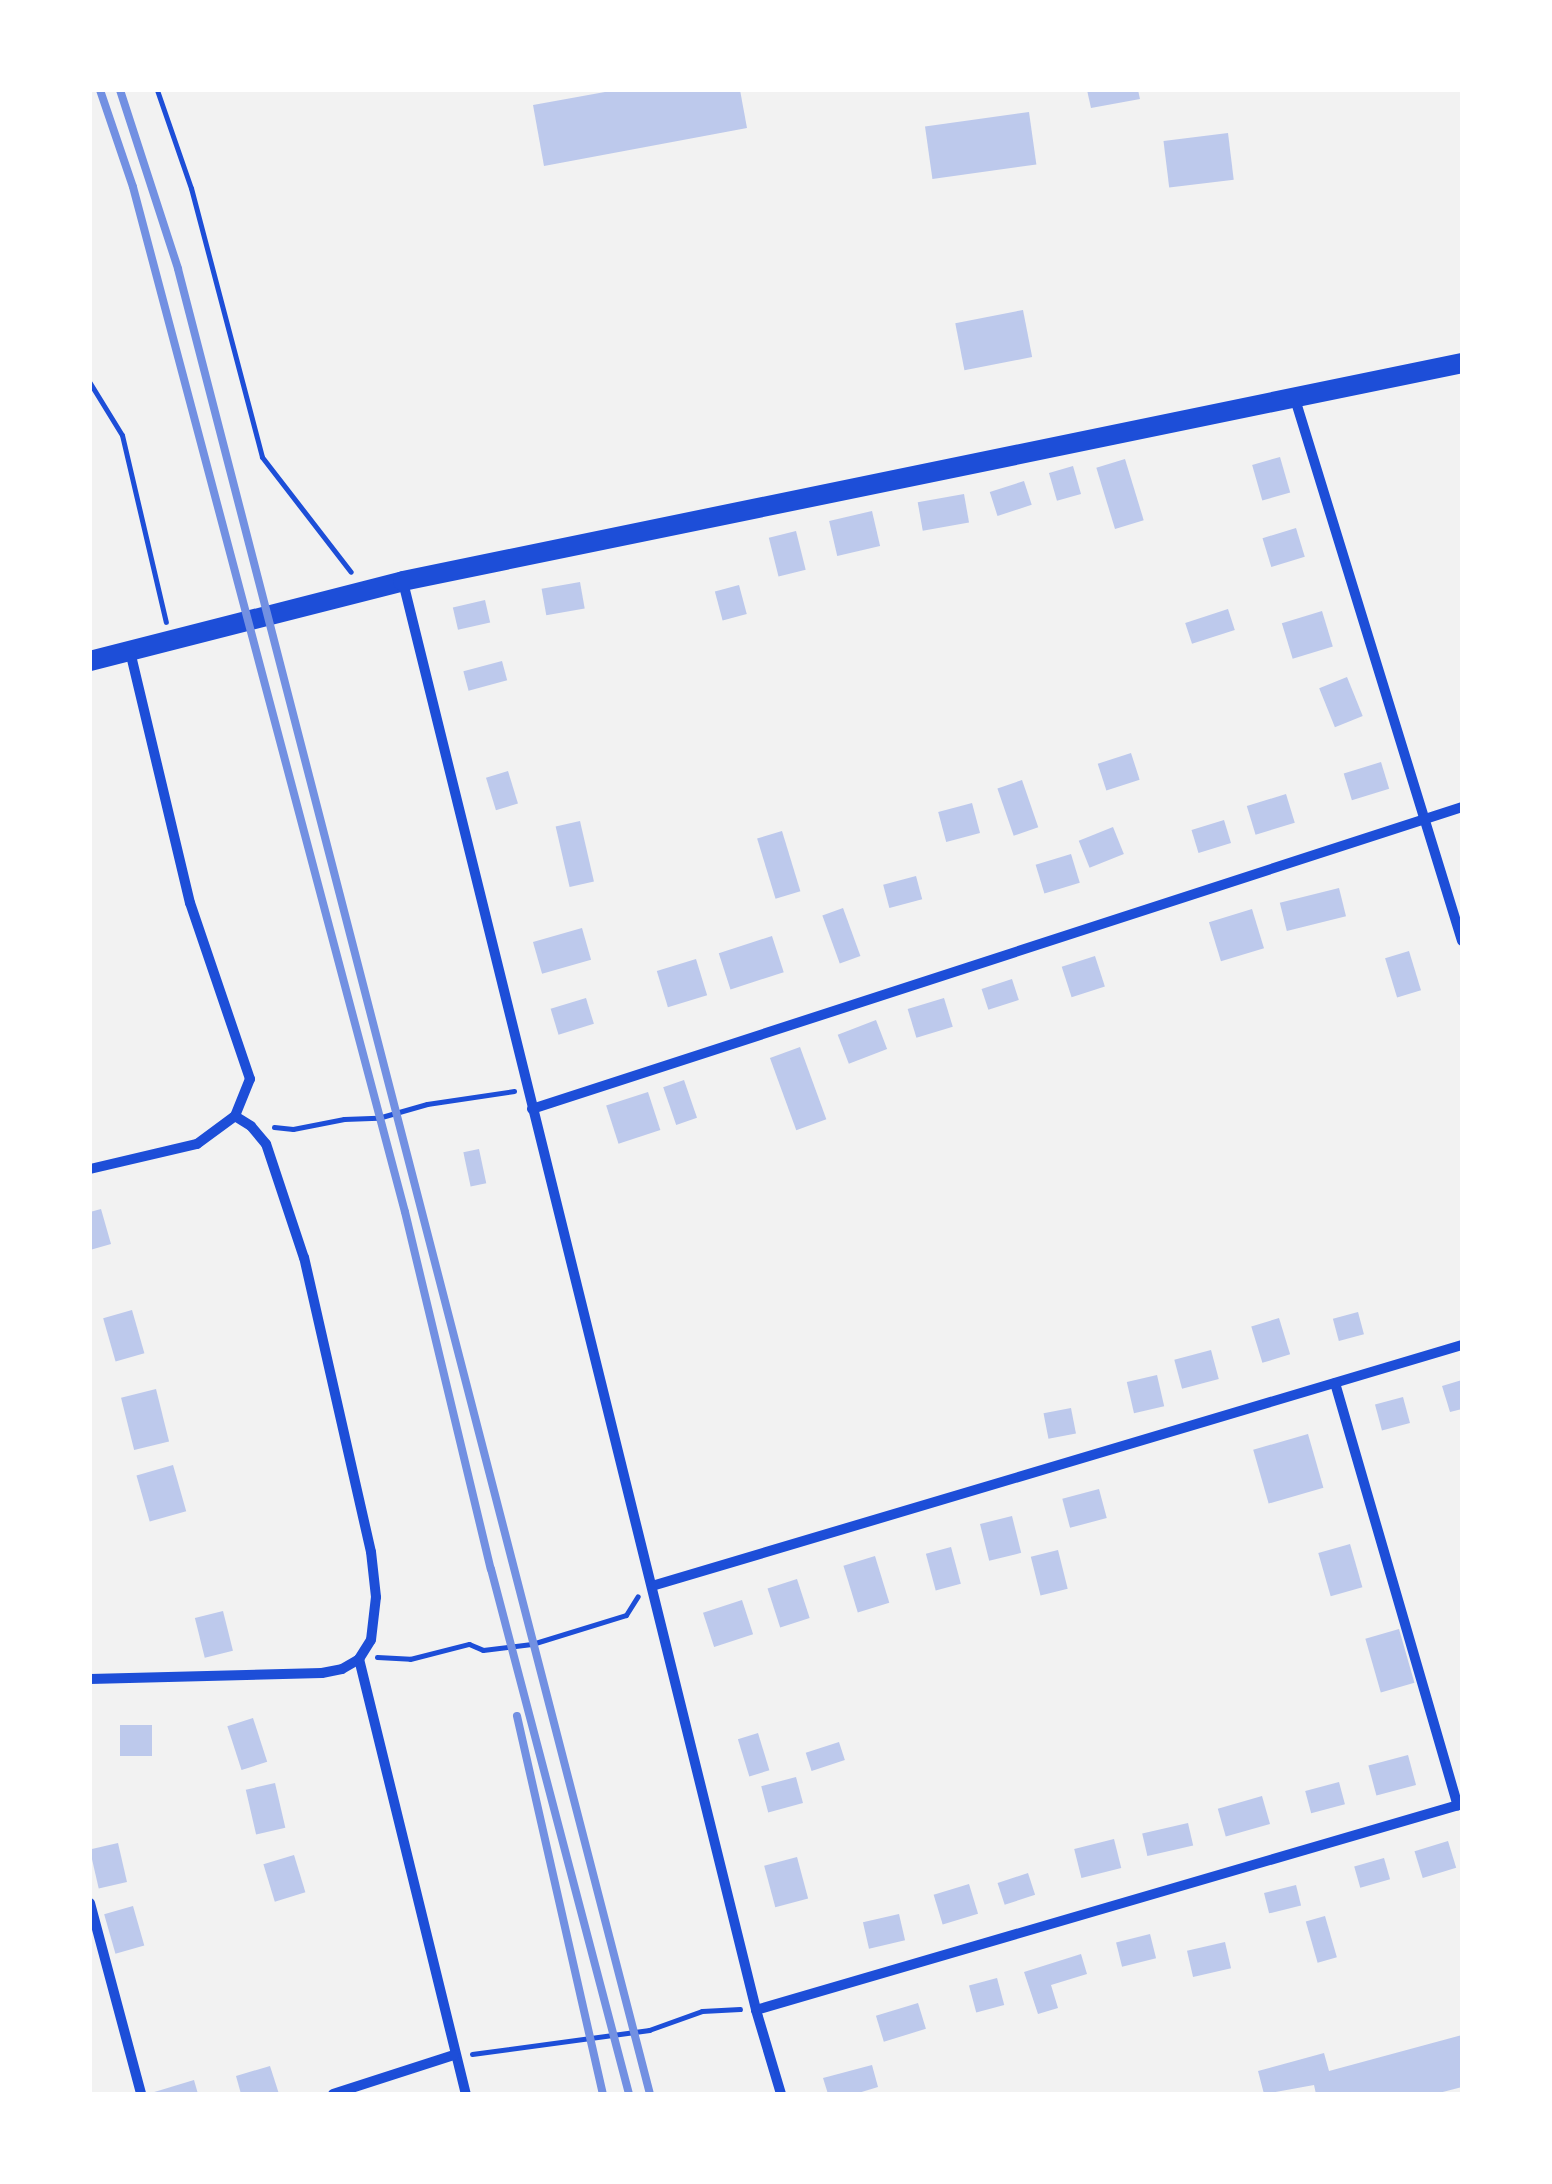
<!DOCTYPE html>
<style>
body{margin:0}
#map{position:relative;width:1552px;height:2184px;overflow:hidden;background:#f2f2f2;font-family:"PT Sans Narrow",sans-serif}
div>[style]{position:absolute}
.building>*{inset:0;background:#bdc9ec;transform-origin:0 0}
.path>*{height:5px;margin:-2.5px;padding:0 2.5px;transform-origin:2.5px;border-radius:2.5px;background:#1d4ed8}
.minor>*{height:10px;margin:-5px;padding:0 5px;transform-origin:5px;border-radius:5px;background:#1d4ed8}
.secondary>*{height:20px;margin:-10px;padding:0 10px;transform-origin:10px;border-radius:10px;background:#1d4ed8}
.rail>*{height:8px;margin:-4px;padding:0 4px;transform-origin:4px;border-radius:4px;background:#7290e2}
span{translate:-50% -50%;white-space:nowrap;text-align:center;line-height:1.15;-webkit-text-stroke:8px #fff;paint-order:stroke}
.frame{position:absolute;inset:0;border:92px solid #fff;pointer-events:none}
</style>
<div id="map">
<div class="building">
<i style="clip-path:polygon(616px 90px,740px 90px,747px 128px,544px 166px,533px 105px)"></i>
<i style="clip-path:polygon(1087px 90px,1138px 90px,1140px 99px,1091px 108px)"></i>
<i style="left:1029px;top:112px;width:53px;height:105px;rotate:82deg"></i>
<i style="left:1228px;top:133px;width:47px;height:65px;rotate:83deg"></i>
<i style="left:1023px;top:310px;width:48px;height:69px;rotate:79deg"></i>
<i style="left:1280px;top:457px;width:37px;height:29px;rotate:74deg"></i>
<i style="left:1125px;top:459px;width:64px;height:30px;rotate:73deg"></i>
<i style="left:1073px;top:466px;width:29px;height:25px;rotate:74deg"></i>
<i style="left:1024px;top:481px;width:25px;height:36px;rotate:72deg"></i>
<i style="left:964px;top:494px;width:29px;height:47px;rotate:80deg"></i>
<i style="left:872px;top:511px;width:36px;height:44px;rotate:77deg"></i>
<i style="left:1296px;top:528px;width:30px;height:35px;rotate:73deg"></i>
<i style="left:796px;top:531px;width:40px;height:28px;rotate:76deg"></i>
<i style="left:580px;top:582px;width:27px;height:39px;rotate:80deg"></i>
<i style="left:739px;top:585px;width:30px;height:25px;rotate:75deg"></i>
<i style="left:485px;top:600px;width:23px;height:33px;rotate:77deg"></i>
<i style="left:1228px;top:609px;width:22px;height:45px;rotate:72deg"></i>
<i style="left:1322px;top:611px;width:37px;height:42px;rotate:73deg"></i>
<i style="left:502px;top:661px;width:20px;height:40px;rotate:75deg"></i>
<i style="left:1347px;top:677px;width:42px;height:30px;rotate:68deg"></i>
<i style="left:1131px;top:753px;width:28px;height:35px;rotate:72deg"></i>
<i style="left:1381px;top:762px;width:28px;height:39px;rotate:73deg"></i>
<i style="left:508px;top:771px;width:34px;height:23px;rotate:73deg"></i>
<i style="left:1022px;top:780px;width:50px;height:26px;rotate:71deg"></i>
<i style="left:1286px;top:794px;width:30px;height:41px;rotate:73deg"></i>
<i style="left:972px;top:803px;width:31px;height:35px;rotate:75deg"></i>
<i style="left:1224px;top:820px;width:24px;height:34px;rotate:73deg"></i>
<i style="left:580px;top:821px;width:62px;height:25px;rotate:77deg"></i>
<i style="left:1113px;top:827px;width:29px;height:37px;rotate:68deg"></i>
<i style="left:782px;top:831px;width:63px;height:26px;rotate:73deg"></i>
<i style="left:1071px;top:854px;width:30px;height:37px;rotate:73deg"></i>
<i style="left:916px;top:876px;width:24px;height:34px;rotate:75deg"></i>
<i style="left:1339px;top:888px;width:29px;height:61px;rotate:76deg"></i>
<i style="left:843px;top:908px;width:51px;height:22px;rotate:70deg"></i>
<i style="left:1252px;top:909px;width:41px;height:45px;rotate:73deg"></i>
<i style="left:582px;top:928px;width:33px;height:51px;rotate:74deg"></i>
<i style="left:772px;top:936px;width:38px;height:56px;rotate:72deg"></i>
<i style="left:1409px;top:951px;width:41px;height:25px;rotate:73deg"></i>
<i style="left:1095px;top:956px;width:32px;height:35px;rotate:72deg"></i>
<i style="left:696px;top:959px;width:38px;height:41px;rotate:73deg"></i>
<i style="left:1012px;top:979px;width:22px;height:32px;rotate:72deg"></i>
<i style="left:586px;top:998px;width:27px;height:37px;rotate:73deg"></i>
<i style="left:944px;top:998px;width:30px;height:38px;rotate:73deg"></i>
<i style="left:876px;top:1020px;width:31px;height:41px;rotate:69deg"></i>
<i style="left:800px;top:1047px;width:77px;height:32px;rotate:70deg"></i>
<i style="left:684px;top:1080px;width:40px;height:22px;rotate:71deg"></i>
<i style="left:648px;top:1092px;width:40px;height:44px;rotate:72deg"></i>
<i style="left:479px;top:1149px;width:35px;height:16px;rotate:78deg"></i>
<i style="clip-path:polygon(101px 1209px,111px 1244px,90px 1250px,90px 1212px)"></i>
<i style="left:132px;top:1310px;width:45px;height:30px;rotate:74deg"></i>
<i style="left:1358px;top:1312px;width:23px;height:26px;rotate:75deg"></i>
<i style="left:1279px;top:1318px;width:38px;height:29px;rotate:73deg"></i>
<i style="left:1211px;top:1350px;width:30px;height:38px;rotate:75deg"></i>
<i style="left:1157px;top:1375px;width:32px;height:31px;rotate:77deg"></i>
<i style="clip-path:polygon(1462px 1380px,1462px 1409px,1450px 1412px,1442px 1386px)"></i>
<i style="left:156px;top:1389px;width:54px;height:36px;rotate:76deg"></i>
<i style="left:1403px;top:1397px;width:27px;height:29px;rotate:75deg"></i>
<i style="left:1071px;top:1408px;width:26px;height:28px;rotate:79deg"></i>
<i style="left:1308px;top:1434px;width:56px;height:57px;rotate:74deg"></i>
<i style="left:173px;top:1465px;width:48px;height:38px;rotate:74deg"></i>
<i style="left:1099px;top:1489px;width:30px;height:38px;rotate:75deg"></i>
<i style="left:1012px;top:1516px;width:38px;height:33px;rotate:76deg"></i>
<i style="left:1350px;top:1544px;width:45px;height:33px;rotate:74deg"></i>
<i style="left:951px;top:1547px;width:38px;height:26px;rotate:75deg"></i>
<i style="left:1058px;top:1550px;width:40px;height:28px;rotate:76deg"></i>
<i style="left:875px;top:1556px;width:49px;height:33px;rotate:73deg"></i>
<i style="left:797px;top:1579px;width:41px;height:31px;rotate:72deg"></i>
<i style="left:742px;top:1600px;width:36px;height:41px;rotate:72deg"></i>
<i style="left:223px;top:1611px;width:41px;height:29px;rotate:76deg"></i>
<i style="left:1399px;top:1629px;width:56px;height:35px;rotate:74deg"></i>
<i style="left:253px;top:1718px;width:46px;height:27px;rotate:72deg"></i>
<i style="left:120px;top:1725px;width:32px;height:31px"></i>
<i style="left:758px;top:1733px;width:39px;height:21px;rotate:73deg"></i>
<i style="left:839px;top:1742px;width:19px;height:35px;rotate:72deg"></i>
<i style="left:1408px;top:1755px;width:31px;height:41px;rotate:75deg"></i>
<i style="left:796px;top:1777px;width:27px;height:36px;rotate:75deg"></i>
<i style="left:1339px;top:1782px;width:23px;height:35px;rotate:75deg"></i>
<i style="left:275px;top:1783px;width:46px;height:30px;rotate:77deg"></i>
<i style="left:1262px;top:1796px;width:29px;height:46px;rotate:74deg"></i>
<i style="left:1188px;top:1823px;width:23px;height:47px;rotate:77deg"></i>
<i style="left:1114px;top:1839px;width:30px;height:41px;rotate:76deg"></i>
<i style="left:1448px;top:1841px;width:28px;height:35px;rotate:73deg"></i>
<i style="left:118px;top:1843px;width:40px;height:29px;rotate:77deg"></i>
<i style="left:294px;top:1855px;width:39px;height:32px;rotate:73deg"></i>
<i style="left:797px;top:1857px;width:43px;height:34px;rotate:75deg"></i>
<i style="left:1384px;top:1858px;width:22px;height:31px;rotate:74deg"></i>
<i style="left:1028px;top:1873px;width:23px;height:32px;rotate:72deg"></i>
<i style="left:969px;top:1884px;width:31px;height:37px;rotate:73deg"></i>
<i style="left:1296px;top:1885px;width:21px;height:33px;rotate:76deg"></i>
<i style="left:133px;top:1906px;width:41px;height:30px;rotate:74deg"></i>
<i style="left:899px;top:1914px;width:27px;height:37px;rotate:77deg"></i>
<i style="left:1325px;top:1916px;width:43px;height:20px;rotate:74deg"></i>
<i style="left:1150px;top:1934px;width:25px;height:35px;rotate:76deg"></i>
<i style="left:1225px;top:1942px;width:27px;height:39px;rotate:77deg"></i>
<i style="clip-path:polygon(1081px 1954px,1087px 1974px,1051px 1985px,1058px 2008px,1038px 2014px,1024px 1972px)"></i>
<i style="left:997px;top:1978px;width:28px;height:29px;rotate:75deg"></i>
<i style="left:918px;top:2003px;width:27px;height:44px;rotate:73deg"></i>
<i style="clip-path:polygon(1462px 2035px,1462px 2087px,1435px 2094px,1316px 2094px,1314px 2085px,1264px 2094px,1258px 2071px,1324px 2053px,1329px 2071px)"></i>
<i style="clip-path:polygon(872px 2065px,878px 2087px,855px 2094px,828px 2094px,823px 2078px)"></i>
<i style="clip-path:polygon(270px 2066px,279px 2094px,241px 2094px,236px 2076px)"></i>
<i style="clip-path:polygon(194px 2080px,198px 2094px,152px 2094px,151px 2093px)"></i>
</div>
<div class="path">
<i style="left:157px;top:90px;width:104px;rotate:70.9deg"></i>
<i style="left:191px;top:188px;width:278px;rotate:75.2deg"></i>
<i style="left:262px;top:457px;width:145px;rotate:52.3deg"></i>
<i style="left:90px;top:383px;width:61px;rotate:58.4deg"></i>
<i style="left:122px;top:435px;width:192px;rotate:76.8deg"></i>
<i style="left:274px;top:1127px;width:19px;rotate:6deg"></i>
<i style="left:293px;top:1129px;width:52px;rotate:-11.1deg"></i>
<i style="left:344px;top:1119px;width:34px;rotate:-2deg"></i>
<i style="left:378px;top:1118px;width:51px;rotate:-15.9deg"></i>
<i style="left:427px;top:1104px;width:88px;rotate:-8.5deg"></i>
<i style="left:377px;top:1657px;width:33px;rotate:3deg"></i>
<i style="left:410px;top:1659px;width:61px;rotate:-14.3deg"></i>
<i style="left:469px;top:1644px;width:15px;rotate:23deg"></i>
<i style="left:483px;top:1650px;width:49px;rotate:-7deg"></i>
<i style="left:532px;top:1644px;width:98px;rotate:-17.1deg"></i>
<i style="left:626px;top:1615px;width:22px;rotate:-58deg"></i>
<i style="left:472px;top:2054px;width:179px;rotate:-7.7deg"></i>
<i style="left:649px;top:2030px;width:56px;rotate:-19.7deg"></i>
<i style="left:702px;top:2011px;width:38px;rotate:-3deg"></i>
</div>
<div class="minor">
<i style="left:1295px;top:399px;width:567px;rotate:72.87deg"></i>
<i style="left:403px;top:582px;width:1471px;rotate:76.11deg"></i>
<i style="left:756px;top:2010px;width:88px;rotate:73.4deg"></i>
<i style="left:532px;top:1109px;width:978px;rotate:-17.99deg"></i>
<i style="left:90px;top:1169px;width:110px;rotate:-13.2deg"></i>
<i style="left:197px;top:1144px;width:47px;rotate:-36.4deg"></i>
<i style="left:235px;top:1116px;width:40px;rotate:-68deg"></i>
<i style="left:250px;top:1079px;width:186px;rotate:-108.8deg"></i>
<i style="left:190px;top:903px;width:259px;rotate:-103.4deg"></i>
<i style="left:1335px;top:1383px;width:440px;rotate:73.8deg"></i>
<i style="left:652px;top:1586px;width:845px;rotate:-16.57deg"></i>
<i style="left:359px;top:1659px;width:448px;rotate:76.2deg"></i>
<i style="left:90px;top:1679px;width:232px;rotate:-1.5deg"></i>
<i style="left:322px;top:1673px;width:20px;rotate:-11deg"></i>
<i style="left:342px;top:1669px;width:20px;rotate:-30deg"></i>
<i style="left:359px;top:1659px;width:22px;rotate:-58deg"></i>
<i style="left:371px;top:1640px;width:43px;rotate:-83.4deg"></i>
<i style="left:376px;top:1597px;width:45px;rotate:-96.3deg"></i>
<i style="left:371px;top:1552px;width:302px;rotate:-102.8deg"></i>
<i style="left:304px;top:1258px;width:120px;rotate:-108.4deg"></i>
<i style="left:266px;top:1144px;width:23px;rotate:-130deg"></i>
<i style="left:251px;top:1126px;width:19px;rotate:-148deg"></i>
<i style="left:90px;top:1903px;width:198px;rotate:75deg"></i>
<i style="left:756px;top:2010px;width:735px;rotate:-16.27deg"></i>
<i style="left:333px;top:2094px;width:127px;rotate:-17.9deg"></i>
</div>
<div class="secondary">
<i style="left:90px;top:661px;width:323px;rotate:-14.3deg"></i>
<i style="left:403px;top:581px;width:1081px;rotate:-11.63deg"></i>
</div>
<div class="rail">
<i style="left:100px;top:90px;width:102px;rotate:71.2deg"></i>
<i style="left:133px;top:187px;width:1060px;rotate:75.14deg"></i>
<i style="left:405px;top:1212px;width:367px;rotate:76.5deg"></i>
<i style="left:491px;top:1569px;width:543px;rotate:75.27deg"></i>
<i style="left:120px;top:90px;width:188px;rotate:72deg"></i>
<i style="left:178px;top:269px;width:1885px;rotate:75.5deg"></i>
<i style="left:517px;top:1716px;width:388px;rotate:77.2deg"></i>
</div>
<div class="frame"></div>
</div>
